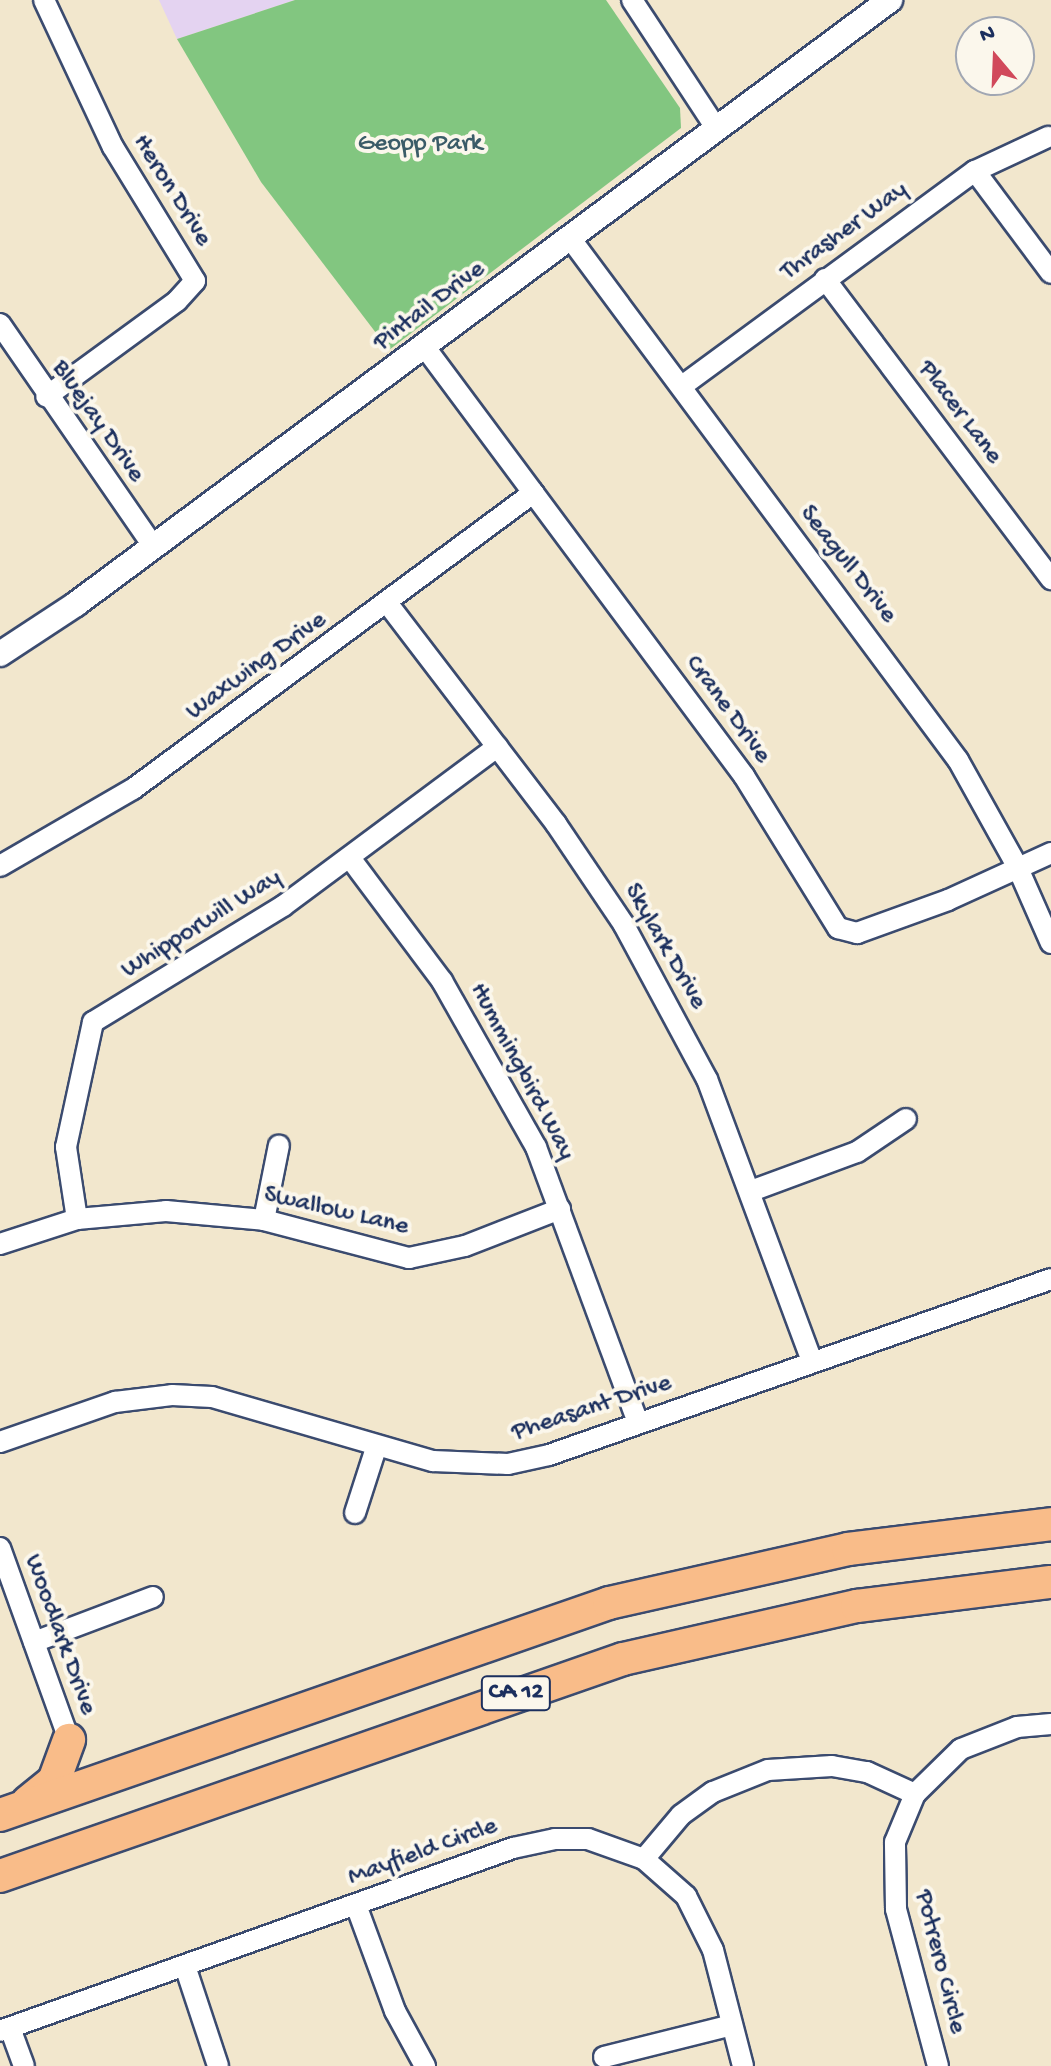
<!DOCTYPE html>
<style>
body{margin:0}
#map{position:relative;width:1051px;height:2066px;overflow:hidden;background:#f2e7cd;font-family:"Gochi Hand",sans-serif}
div>[style]{position:absolute}
.built>*{inset:0;background:#e4d3f1}
.green>*{inset:0;background:#82c680}
.roads{filter:drop-shadow(2px 0 #3b4b6f) drop-shadow(-2px 0 #3b4b6f) drop-shadow(0 2px #3b4b6f) drop-shadow(0 -2px #3b4b6f)}
.minor>*{height:20px;margin:-10px;padding:0 10px;transform-origin:10px;border-radius:10px;background:#fff}
.tertiary>*{height:24px;margin:-12px;padding:0 12px;transform-origin:12px;border-radius:12px;background:#fff}
.trunk>*{height:32px;margin:-16px;padding:0 16px;transform-origin:16px;border-radius:16px;background:#f9bc89}
span{translate:-50% -50%;white-space:nowrap;text-align:center;line-height:1.15;-webkit-text-stroke:8px #fbf7ec;paint-order:stroke}
.shield-label span{padding:2px 6px;background:#fbf7ec;border:2px solid;border-radius:6px;-webkit-text-stroke-width:0}
.shield-label{font-size:24px;color:#1b2f5e;font-weight:700}
.park-label{font-size:26px;color:#3a5c68}
.street-label{font-size:26px;color:#1b2f5e}
.north{position:absolute;left:955px;top:16px;width:80px;height:80px;box-sizing:border-box;background:#fbf7ec;border:2px solid #a1a7b3;border-radius:50%;rotate:341deg;font-size:22px;font-weight:700;line-height:32px;text-align:center;color:#1b2f5e}
.north::after{content:'';display:block;margin:auto;width:28px;height:36px;background:#d1495b;clip-path:polygon(50% 0,100% 100%,50% 72%,0 100%)}
</style>
<div id="map">
<div class="built">
<i style="clip-path:polygon(159px 0,295px 0,177px 39px)"></i>
</div>
<div class="green">
<i style="clip-path:polygon(295px 0,606px 0,680px 108px,681px 128px,389px 350px,261px 182px,177px 39px)"></i>
</div>
<div class="roads">
<div class="minor">
<i style="left:44px;top:0;width:162px;rotate:64.9deg"></i>
<i style="left:113px;top:147px;width:157px;rotate:58.5deg"></i>
<i style="left:195px;top:281px;width:27px;rotate:132deg"></i>
<i style="left:177px;top:301px;width:162px;rotate:143.8deg"></i>
<i style="left:632px;top:0;width:153px;rotate:56.7deg"></i>
<i style="left:975px;top:171px;width:127px;rotate:53.3deg"></i>
<i style="left:570px;top:238px;width:650px;rotate:53.38deg"></i>
<i style="left:958px;top:760px;width:121px;rotate:60.9deg"></i>
<i style="left:1017px;top:866px;width:84px;rotate:66.2deg"></i>
<i style="left:825px;top:279px;width:376px;rotate:53deg"></i>
<i style="left:0;top:324px;width:271px;rotate:55.4deg"></i>
<i style="left:424px;top:346px;width:536px;rotate:53.34deg"></i>
<i style="left:744px;top:776px;width:179px;rotate:58.3deg"></i>
<i style="left:838px;top:928px;width:20px;rotate:15deg"></i>
<i style="left:857px;top:933px;width:97px;rotate:-19.9deg"></i>
<i style="left:948px;top:900px;width:113px;rotate:-24.5deg"></i>
<i style="left:682px;top:386px;width:363px;rotate:-36.3deg"></i>
<i style="left:975px;top:171px;width:81px;rotate:-25deg"></i>
<i style="left:388px;top:604px;width:277px;rotate:52.6deg"></i>
<i style="left:556px;top:824px;width:122px;rotate:56deg"></i>
<i style="left:624px;top:925px;width:175px;rotate:61.7deg"></i>
<i style="left:707px;top:1079px;width:301px;rotate:69.6deg"></i>
<i style="left:350px;top:858px;width:154px;rotate:53.2deg"></i>
<i style="left:442px;top:981px;width:191px;rotate:60.5deg"></i>
<i style="left:536px;top:1147px;width:294px;rotate:69.7deg"></i>
<i style="left:0;top:866px;width:154px;rotate:-30.1deg"></i>
<i style="left:133px;top:789px;width:498px;rotate:-36.5deg"></i>
<i style="left:751px;top:1191px;width:113px;rotate:-20.2deg"></i>
<i style="left:857px;top:1152px;width:59px;rotate:-34deg"></i>
<i style="left:77px;top:1219px;width:73px;rotate:-98.7deg"></i>
<i style="left:66px;top:1147px;width:128px;rotate:-77.8deg"></i>
<i style="left:93px;top:1022px;width:223px;rotate:-31.4deg"></i>
<i style="left:283px;top:906px;width:267px;rotate:-36.6deg"></i>
<i style="left:264px;top:1220px;width:76px;rotate:-78.7deg"></i>
<i style="left:0;top:1244px;width:81px;rotate:-18deg"></i>
<i style="left:77px;top:1219px;width:89px;rotate:-5.1deg"></i>
<i style="left:166px;top:1211px;width:98px;rotate:5.2deg"></i>
<i style="left:264px;top:1220px;width:150px;rotate:14.7deg"></i>
<i style="left:409px;top:1258px;width:57px;rotate:-12.1deg"></i>
<i style="left:465px;top:1246px;width:102px;rotate:-21.3deg"></i>
<i style="left:0;top:1442px;width:122px;rotate:-19.2deg"></i>
<i style="left:115px;top:1402px;width:57px;rotate:-7deg"></i>
<i style="left:172px;top:1395px;width:40px;rotate:2.9deg"></i>
<i style="left:212px;top:1397px;width:230px;rotate:16.2deg"></i>
<i style="left:433px;top:1461px;width:75px;rotate:2.3deg"></i>
<i style="left:508px;top:1464px;width:42px;rotate:-12.4deg"></i>
<i style="left:549px;top:1455px;width:532px;rotate:-19.32deg"></i>
<i style="left:355px;top:1513px;width:68px;rotate:-72.1deg"></i>
<i style="left:0;top:1548px;width:204px;rotate:70.2deg"></i>
<i style="left:34px;top:1642px;width:127px;rotate:-20.7deg"></i>
<i style="left:644px;top:1859px;width:57px;rotate:-49.9deg"></i>
<i style="left:681px;top:1815px;width:39px;rotate:-36deg"></i>
<i style="left:713px;top:1792px;width:59px;rotate:-21.8deg"></i>
<i style="left:768px;top:1770px;width:64px;rotate:-3.6deg"></i>
<i style="left:832px;top:1766px;width:36px;rotate:10deg"></i>
<i style="left:867px;top:1772px;width:53px;rotate:24.6deg"></i>
<i style="left:356px;top:1905px;width:113px;rotate:69.8deg"></i>
<i style="left:395px;top:2011px;width:63px;rotate:61.4deg"></i>
<i style="left:185px;top:1966px;width:105px;rotate:71.7deg"></i>
<i style="left:10px;top:2028px;width:40px;rotate:69.8deg"></i>
<i style="left:0;top:2031px;width:545px;rotate:-19.63deg"></i>
<i style="left:513px;top:1848px;width:43px;rotate:-12.1deg"></i>
<i style="left:555px;top:1839px;width:33px"></i>
<i style="left:588px;top:1839px;width:59px;rotate:19.7deg"></i>
<i style="left:644px;top:1859px;width:56px;rotate:41.4deg"></i>
<i style="left:686px;top:1896px;width:60px;rotate:63.4deg"></i>
<i style="left:713px;top:1950px;width:120px;rotate:75.5deg"></i>
<i style="left:604px;top:2057px;width:132px;rotate:-14deg"></i>
<i style="left:938px;top:2066px;width:163px;rotate:-105deg"></i>
<i style="left:896px;top:1909px;width:67px;rotate:-90.9deg"></i>
<i style="left:895px;top:1842px;width:52px;rotate:-67.4deg"></i>
<i style="left:915px;top:1794px;width:64px;rotate:-44.4deg"></i>
<i style="left:961px;top:1749px;width:60px;rotate:-21.4deg"></i>
<i style="left:1017px;top:1727px;width:34px;rotate:-5deg"></i>
</div>
<div class="tertiary">
<i style="left:0;top:654px;width:91px;rotate:-33.3deg"></i>
<i style="left:76px;top:604px;width:1014px;rotate:-36.58deg"></i>
</div>
<div class="trunk">
<i style="left:28px;top:1802px;width:33px;rotate:-39deg"></i>
<i style="left:54px;top:1781px;width:44px;rotate:-69.9deg"></i>
<i style="left:0;top:1815px;width:645px;rotate:-19.19deg"></i>
<i style="left:609px;top:1603px;width:245px;rotate:-12.7deg"></i>
<i style="left:848px;top:1549px;width:205px;rotate:-7deg"></i>
<i style="left:0;top:1876px;width:660px;rotate:-19.2deg"></i>
<i style="left:623px;top:1659px;width:240px;rotate:-12.8deg"></i>
<i style="left:857px;top:1606px;width:195px;rotate:-7.1deg"></i>
</div>
</div>
<div class="shield-label">
<span style="left:516px;top:1693px">CA 12</span>
</div>
<div class="park-label">
<span style="left:420px;top:145px">Geopp Park</span>
</div>
<div class="street-label">
<span style="left:171px;top:191px;rotate:58deg">Heron Drive</span>
<span style="left:845px;top:232px;rotate:-36deg">Thrasher Way</span>
<span style="left:430px;top:307px;rotate:-37deg">Pintail Drive</span>
<span style="left:959px;top:413px;rotate:53deg">Placer Lane</span>
<span style="left:97px;top:422px;rotate:55deg">Bluejay Drive</span>
<span style="left:847px;top:565px;rotate:52deg">Seagull Drive</span>
<span style="left:257px;top:667px;rotate:-36deg">Waxwing Drive</span>
<span style="left:727px;top:710px;rotate:54deg">Crane Drive</span>
<span style="left:202px;top:925px;rotate:-32deg">Whipporwill Way</span>
<span style="left:664px;top:947px;rotate:60deg">Skylark Drive</span>
<span style="left:521px;top:1072px;rotate:62deg">Hummingbird Way</span>
<span style="left:336px;top:1212px;rotate:13deg">Swallow Lane</span>
<span style="left:592px;top:1409px;rotate:-18deg">Pheasant Drive</span>
<span style="left:59px;top:1635px;rotate:70deg">Woodlark Drive</span>
<span style="left:423px;top:1853px;rotate:-20deg">Mayfield Circle</span>
<span style="left:939px;top:1962px;rotate:76deg">Potrero Circle</span>
</div>
<div class="north">N</div>
</div>
